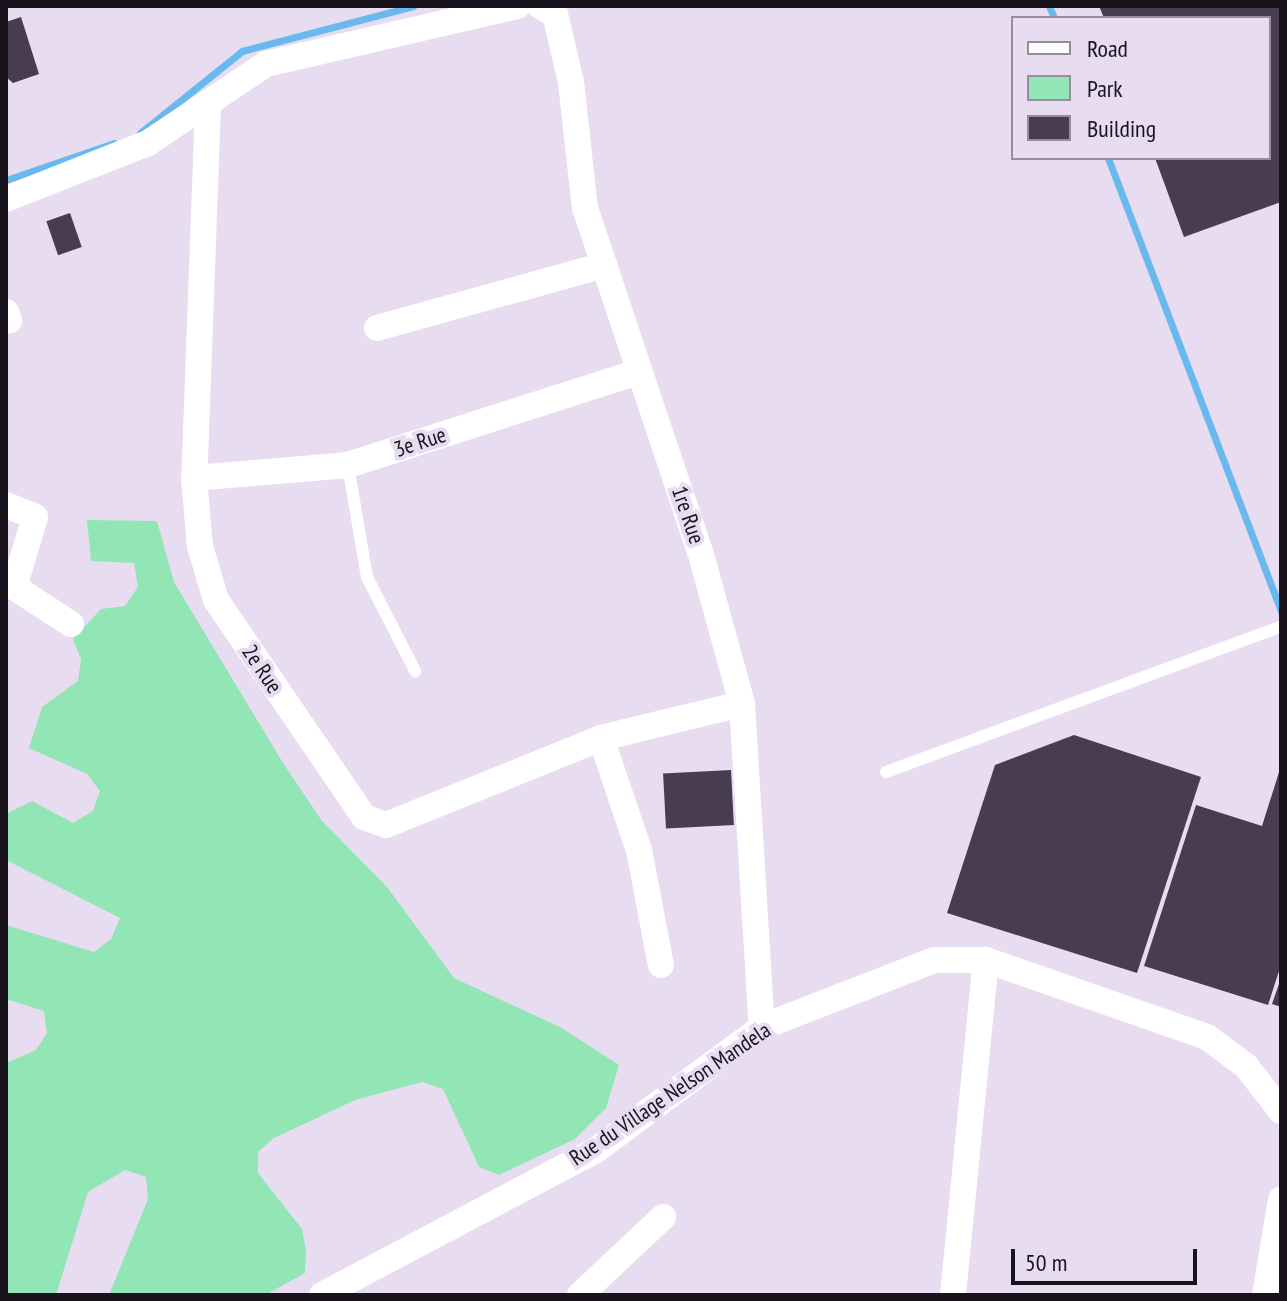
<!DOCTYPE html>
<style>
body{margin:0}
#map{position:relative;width:1287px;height:1301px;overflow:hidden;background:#e8dcf1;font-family:"PT Sans Narrow",sans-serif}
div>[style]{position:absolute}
.green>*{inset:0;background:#92e6b5}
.stream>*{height:7px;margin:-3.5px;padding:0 3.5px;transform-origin:3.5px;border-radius:3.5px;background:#6ab9ee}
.building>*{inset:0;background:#473d4e;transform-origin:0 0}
.lane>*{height:12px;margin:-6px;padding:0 6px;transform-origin:6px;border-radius:6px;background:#fff}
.street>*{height:26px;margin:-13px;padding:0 13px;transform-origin:13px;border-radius:13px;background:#fff}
span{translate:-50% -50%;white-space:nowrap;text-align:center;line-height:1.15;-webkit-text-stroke:8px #e8dcf1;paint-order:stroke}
.street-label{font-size:22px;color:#19141c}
.frame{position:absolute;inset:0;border:8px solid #19141c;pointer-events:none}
.legend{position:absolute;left:1011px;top:16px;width:260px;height:144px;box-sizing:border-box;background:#e8dcf1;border:2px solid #958c9c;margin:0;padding:10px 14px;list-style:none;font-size:24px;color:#19141c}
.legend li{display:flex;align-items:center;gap:16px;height:40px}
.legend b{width:40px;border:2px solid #958c9c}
.scale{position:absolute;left:1011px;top:1249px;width:186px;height:36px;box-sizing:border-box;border:4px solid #19141c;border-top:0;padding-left:10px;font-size:24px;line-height:28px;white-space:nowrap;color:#19141c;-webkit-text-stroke:6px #e8dcf1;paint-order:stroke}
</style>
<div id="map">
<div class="green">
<i style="clip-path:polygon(87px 520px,157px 521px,174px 582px,283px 763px,322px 821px,387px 887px,454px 978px,560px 1027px,619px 1065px,606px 1108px,575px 1139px,499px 1175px,479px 1167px,443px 1089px,422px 1082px,355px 1100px,274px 1138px,258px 1152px,258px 1173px,302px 1229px,306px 1250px,305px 1273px,265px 1295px,109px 1295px,148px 1199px,146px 1177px,125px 1170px,88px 1192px,56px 1295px,6px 1295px,6px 1063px,36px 1050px,47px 1033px,44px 1011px,6px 999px,6px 925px,94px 952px,111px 939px,120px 918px,6px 860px,6px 814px,32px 801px,73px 823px,93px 811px,100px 791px,87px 774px,29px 748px,42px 707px,78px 681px,81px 659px,73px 639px,101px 609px,125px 606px,138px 587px,134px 563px,91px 561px)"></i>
</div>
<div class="stream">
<i style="left:1049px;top:6px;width:13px;rotate:67deg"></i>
<i style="left:140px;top:133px;width:131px;rotate:-38.8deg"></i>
<i style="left:242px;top:51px;width:177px;rotate:-14.7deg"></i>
<i style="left:1108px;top:158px;width:485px;rotate:69.1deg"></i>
<i style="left:6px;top:180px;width:114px;rotate:-18.9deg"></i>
</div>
<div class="building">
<i style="clip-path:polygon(1099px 6px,1281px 6px,1281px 202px,1184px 237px,1155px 158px,1269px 158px,1269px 18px,1104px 18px)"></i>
<i style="clip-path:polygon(21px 17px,39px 74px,13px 83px,6px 77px,6px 22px)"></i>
<i style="left:70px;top:213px;width:36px;height:25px;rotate:71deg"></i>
<i style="clip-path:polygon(1074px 735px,1201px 777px,1137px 973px,947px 913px,995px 765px)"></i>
<i style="clip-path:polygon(1280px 769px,1281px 965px,1268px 1005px,1144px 966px,1196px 805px,1262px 826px)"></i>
<i style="left:731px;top:770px;width:55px;height:68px;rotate:87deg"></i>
<i style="clip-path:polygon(1281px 978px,1281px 1007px,1272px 1004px)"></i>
</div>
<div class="lane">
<i style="left:348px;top:465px;width:114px;rotate:80.4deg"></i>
<i style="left:367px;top:577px;width:106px;rotate:62.9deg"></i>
<i style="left:886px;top:772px;width:421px;rotate:-20.2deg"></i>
</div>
<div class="street">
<i style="left:540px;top:6px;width:17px;rotate:28deg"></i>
<i style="left:555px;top:14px;width:70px;rotate:76.8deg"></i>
<i style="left:571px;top:82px;width:127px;rotate:83.7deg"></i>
<i style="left:585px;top:208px;width:362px;rotate:71.5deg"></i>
<i style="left:700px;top:551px;width:159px;rotate:74.6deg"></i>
<i style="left:742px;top:704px;width:324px;rotate:86.5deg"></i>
<i style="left:208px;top:105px;width:373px;rotate:92.1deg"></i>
<i style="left:194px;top:478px;width:68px;rotate:85deg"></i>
<i style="left:200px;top:546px;width:56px;rotate:73.5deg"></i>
<i style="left:216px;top:600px;width:263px;rotate:55.7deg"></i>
<i style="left:364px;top:817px;width:23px;rotate:20deg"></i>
<i style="left:386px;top:825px;width:232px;rotate:-22deg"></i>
<i style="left:601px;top:738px;width:145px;rotate:-13.6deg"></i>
<i style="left:6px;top:199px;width:153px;rotate:-21.5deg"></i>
<i style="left:148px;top:143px;width:142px;rotate:-33.8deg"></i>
<i style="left:266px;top:64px;width:258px;rotate:-13deg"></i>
<i style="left:6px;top:312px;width:9px;rotate:69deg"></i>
<i style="left:377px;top:328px;width:236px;rotate:-15.5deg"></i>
<i style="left:194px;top:478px;width:155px;rotate:-4.8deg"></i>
<i style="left:348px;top:465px;width:305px;rotate:-17.8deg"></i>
<i style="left:6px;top:505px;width:31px;rotate:22deg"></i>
<i style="left:35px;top:517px;width:73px;rotate:106.7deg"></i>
<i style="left:14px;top:587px;width:68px;rotate:33deg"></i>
<i style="left:601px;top:738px;width:118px;rotate:71.3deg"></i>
<i style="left:639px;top:850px;width:117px;rotate:79.2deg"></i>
<i style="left:322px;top:1295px;width:310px;rotate:-27.9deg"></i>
<i style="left:596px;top:1150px;width:207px;rotate:-36.5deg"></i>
<i style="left:762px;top:1027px;width:186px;rotate:-21.2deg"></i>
<i style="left:935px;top:960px;width:51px"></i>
<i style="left:986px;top:960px;width:234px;rotate:19.2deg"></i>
<i style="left:1207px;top:1037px;width:49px;rotate:36.6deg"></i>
<i style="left:1246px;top:1066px;width:57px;rotate:52.1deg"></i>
<i style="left:580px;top:1295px;width:114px;rotate:-43.2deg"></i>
<i style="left:953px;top:1295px;width:337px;rotate:-84.4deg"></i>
<i style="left:1265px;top:1295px;width:97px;rotate:-80.5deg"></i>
</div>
<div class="street-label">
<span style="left:420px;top:442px;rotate:-18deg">3e Rue</span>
<span style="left:688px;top:515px;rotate:71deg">1re Rue</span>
<span style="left:262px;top:669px;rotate:56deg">2e Rue</span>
<span style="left:670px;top:1094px;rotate:-34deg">Rue du Village Nelson Mandela</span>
</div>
<div class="frame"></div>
<ul class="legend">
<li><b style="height:10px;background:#fff"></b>Road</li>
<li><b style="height:22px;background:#92e6b5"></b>Park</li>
<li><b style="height:22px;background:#473d4e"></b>Building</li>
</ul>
<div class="scale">50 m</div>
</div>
